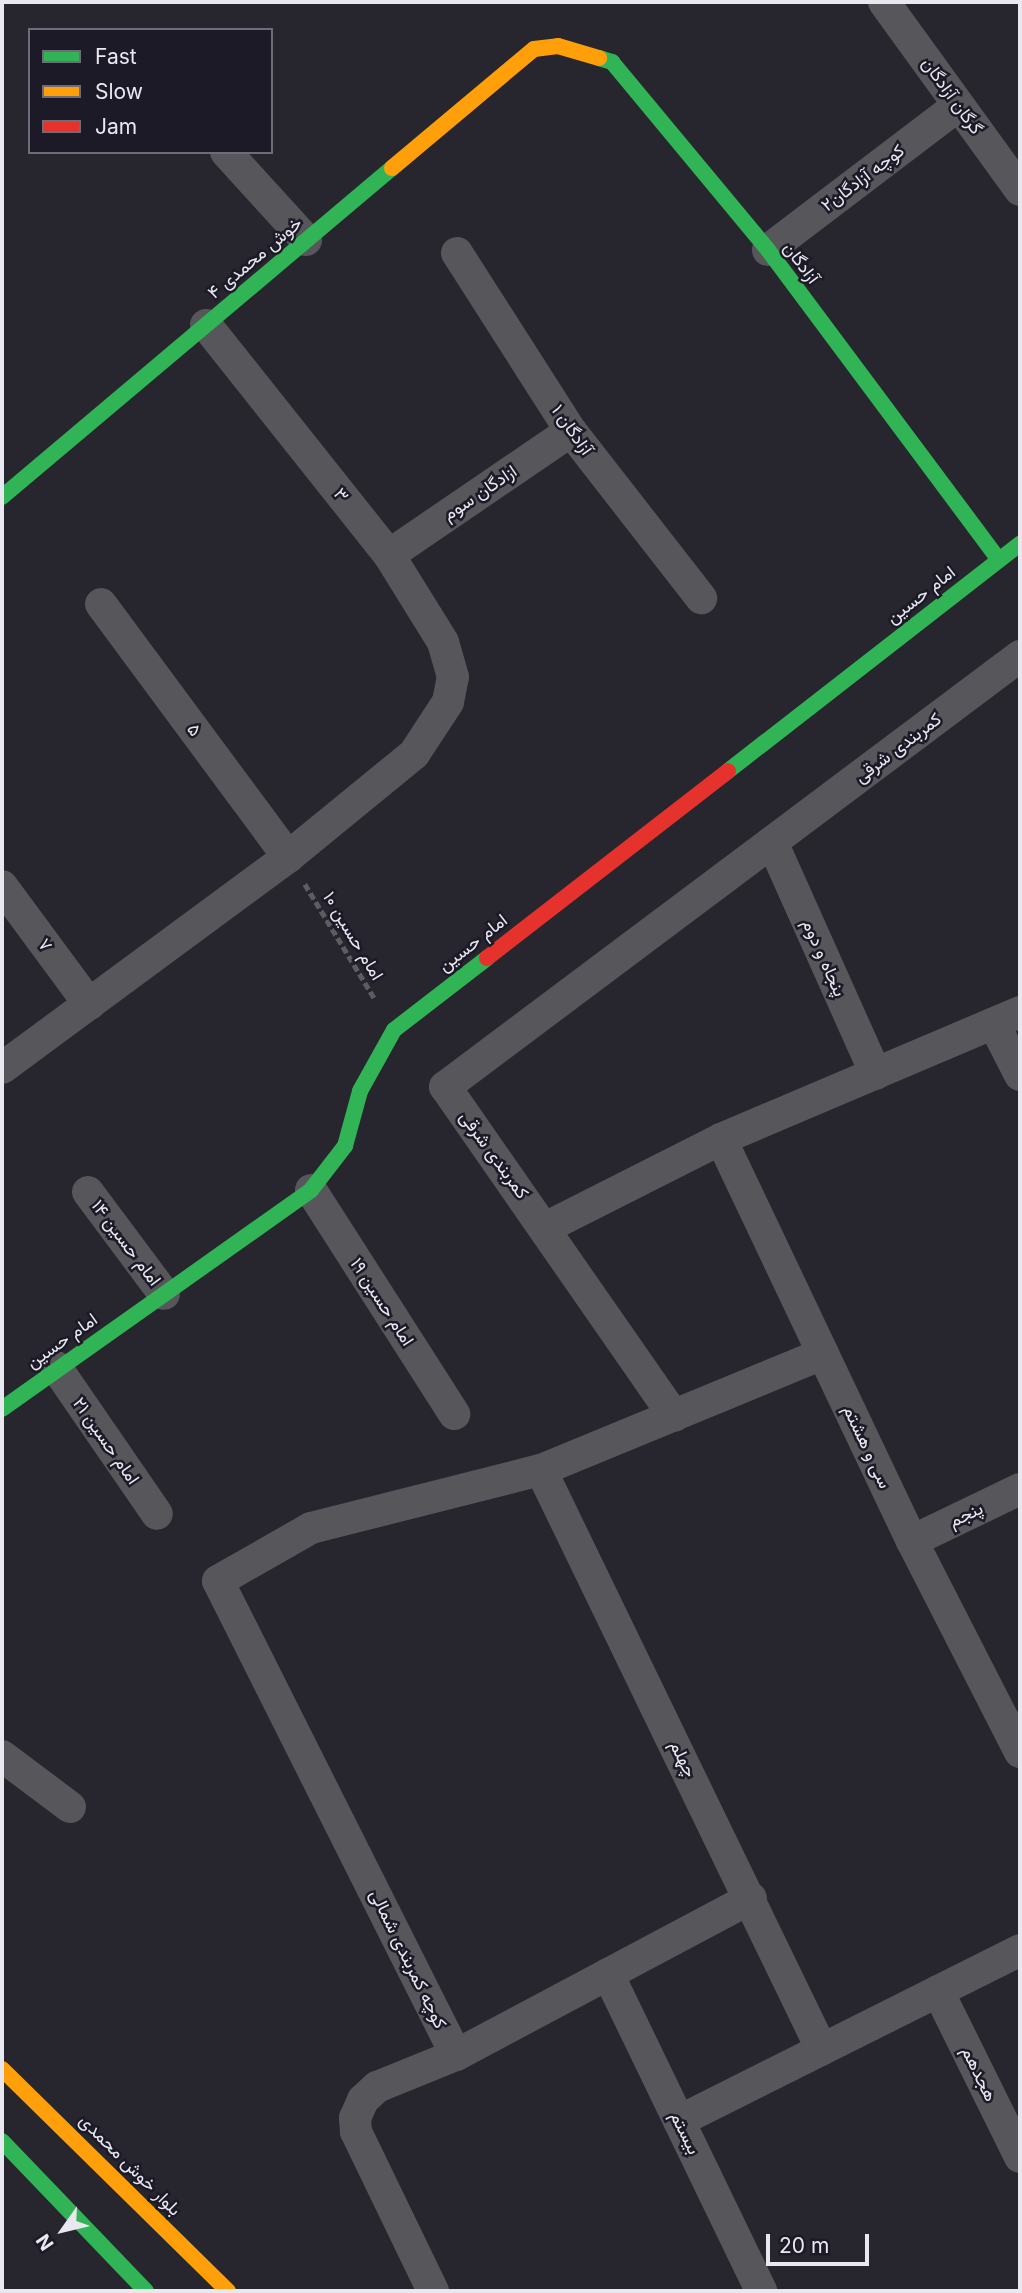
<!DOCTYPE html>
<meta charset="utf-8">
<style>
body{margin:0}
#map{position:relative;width:1022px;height:2293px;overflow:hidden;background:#27262e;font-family:Inter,Vazirmatn,sans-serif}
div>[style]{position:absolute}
.path>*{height:4.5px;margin-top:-2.25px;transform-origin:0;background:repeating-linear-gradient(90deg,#5d5c61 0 7px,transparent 0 10.5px)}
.street>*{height:32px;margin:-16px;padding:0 16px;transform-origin:16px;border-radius:16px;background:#57565b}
.fast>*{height:16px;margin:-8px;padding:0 8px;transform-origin:8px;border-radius:8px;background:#30b455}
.slow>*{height:16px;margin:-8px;padding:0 8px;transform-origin:8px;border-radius:8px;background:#ff9f0a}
.jam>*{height:16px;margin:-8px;padding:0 8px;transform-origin:8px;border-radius:8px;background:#e5322d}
span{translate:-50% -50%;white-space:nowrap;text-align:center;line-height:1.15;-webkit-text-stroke:5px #1c1a27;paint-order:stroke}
.street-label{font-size:18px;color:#e9e8f1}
.frame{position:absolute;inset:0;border:4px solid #e9e8f1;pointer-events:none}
.legend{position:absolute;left:28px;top:28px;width:245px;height:126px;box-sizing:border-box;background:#1c1a27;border:2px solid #6e6c78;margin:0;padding:9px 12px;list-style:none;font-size:21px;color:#e9e8f1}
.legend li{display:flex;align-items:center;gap:14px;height:35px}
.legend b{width:35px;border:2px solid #6e6c78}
.north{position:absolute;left:28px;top:2195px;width:70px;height:70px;-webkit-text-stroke:5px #1c1a27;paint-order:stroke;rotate:236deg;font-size:19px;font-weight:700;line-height:28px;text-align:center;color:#e9e8f1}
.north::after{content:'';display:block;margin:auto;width:24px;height:32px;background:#e9e8f1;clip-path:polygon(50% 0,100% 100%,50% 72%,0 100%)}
.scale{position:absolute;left:766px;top:2234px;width:103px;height:32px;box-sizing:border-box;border:4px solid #e9e8f1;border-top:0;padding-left:9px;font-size:21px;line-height:24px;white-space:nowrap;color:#e9e8f1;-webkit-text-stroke:5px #1c1a27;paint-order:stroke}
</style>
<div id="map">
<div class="path">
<i style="left:305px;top:884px;width:135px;rotate:58.7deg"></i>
</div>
<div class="street">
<i style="left:884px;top:2px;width:232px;rotate:54.1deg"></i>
<i style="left:226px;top:152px;width:119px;rotate:47.7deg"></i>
<i style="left:768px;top:250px;width:238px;rotate:-37.2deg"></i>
<i style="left:457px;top:253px;width:211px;rotate:57.4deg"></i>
<i style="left:571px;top:431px;width:212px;rotate:52.1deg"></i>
<i style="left:389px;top:555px;width:220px;rotate:-34.3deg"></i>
<i style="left:101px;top:604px;width:315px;rotate:53.5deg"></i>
<i style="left:772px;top:842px;width:254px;rotate:65.9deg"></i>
<i style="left:2px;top:886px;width:147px;rotate:53.6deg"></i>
<i style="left:994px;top:1024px;width:57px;rotate:63deg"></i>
<i style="left:2px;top:1068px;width:355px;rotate:-36.4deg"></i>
<i style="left:288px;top:857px;width:163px;rotate:-39.3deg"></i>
<i style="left:414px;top:754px;width:62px;rotate:-56.8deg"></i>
<i style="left:448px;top:702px;width:25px;rotate:-79deg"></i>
<i style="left:453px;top:677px;width:36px;rotate:-106deg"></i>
<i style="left:443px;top:642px;width:102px;rotate:-121.8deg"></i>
<i style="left:389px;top:555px;width:294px;rotate:-128.5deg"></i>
<i style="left:721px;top:1139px;width:445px;rotate:64.6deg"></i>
<i style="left:912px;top:1541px;width:237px;rotate:62.9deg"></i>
<i style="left:311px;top:1190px;width:266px;rotate:57.4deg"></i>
<i style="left:88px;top:1192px;width:127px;rotate:53.3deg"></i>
<i style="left:547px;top:1227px;width:195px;rotate:-26.8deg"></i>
<i style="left:721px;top:1139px;width:325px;rotate:-23deg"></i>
<i style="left:56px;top:1367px;width:178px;rotate:55.5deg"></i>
<i style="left:674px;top:1416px;width:401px;rotate:-124.8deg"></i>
<i style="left:445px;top:1087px;width:719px;rotate:-36.85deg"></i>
<i style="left:541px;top:1470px;width:644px;rotate:64.15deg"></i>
<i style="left:912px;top:1541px;width:120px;rotate:-25.7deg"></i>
<i style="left:2px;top:1756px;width:85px;rotate:36.9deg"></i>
<i style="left:608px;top:1974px;width:352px;rotate:64.2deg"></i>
<i style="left:938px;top:1991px;width:185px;rotate:63.7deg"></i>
<i style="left:456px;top:2055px;width:530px;rotate:-116.66deg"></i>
<i style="left:218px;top:1581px;width:107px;rotate:-29.7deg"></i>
<i style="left:311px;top:1528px;width:237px;rotate:-14.2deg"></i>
<i style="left:541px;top:1470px;width:305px;rotate:-22.4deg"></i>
<i style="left:679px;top:2121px;width:381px;rotate:-26.6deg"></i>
<i style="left:433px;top:2291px;width:177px;rotate:-115.8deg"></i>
<i style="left:356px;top:2132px;width:14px;rotate:-94deg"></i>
<i style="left:355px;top:2118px;width:20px;rotate:-66deg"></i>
<i style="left:363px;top:2100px;width:19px;rotate:-43deg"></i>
<i style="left:377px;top:2087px;width:85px;rotate:-22.1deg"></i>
<i style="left:456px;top:2055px;width:334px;rotate:-28deg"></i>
</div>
<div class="fast">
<i style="left:599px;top:58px;width:14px;rotate:17deg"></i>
<i style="left:612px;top:62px;width:244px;rotate:50.3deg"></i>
<i style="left:768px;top:250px;width:385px;rotate:53.3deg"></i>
<i style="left:2px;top:497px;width:510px;rotate:-40.15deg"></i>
<i style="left:728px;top:771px;width:370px;rotate:-37.9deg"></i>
<i style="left:2px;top:1409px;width:379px;rotate:-35.3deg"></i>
<i style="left:311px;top:1190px;width:56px;rotate:-52.3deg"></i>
<i style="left:345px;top:1146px;width:57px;rotate:-74.7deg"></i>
<i style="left:360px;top:1091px;width:70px;rotate:-60.9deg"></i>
<i style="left:394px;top:1030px;width:118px;rotate:-37.7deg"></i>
<i style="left:2px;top:2141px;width:208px;rotate:46.2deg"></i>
</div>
<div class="slow">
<i style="left:392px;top:168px;width:185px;rotate:-40deg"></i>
<i style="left:534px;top:49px;width:24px;rotate:-7deg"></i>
<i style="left:558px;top:46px;width:43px;rotate:16.3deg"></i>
<i style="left:2px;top:2069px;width:317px;rotate:44.5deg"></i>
</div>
<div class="jam">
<i style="left:487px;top:958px;width:305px;rotate:-37.8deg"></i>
</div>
<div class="street-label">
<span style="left:952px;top:96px;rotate:54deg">گرگان آزادگان</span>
<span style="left:863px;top:178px;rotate:-37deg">کوچه آزادگان۲</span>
<span style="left:255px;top:258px;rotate:-40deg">خوش محمدی ۴</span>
<span style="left:801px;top:263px;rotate:53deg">آزادگان</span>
<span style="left:572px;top:430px;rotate:55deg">آزادگان ۱</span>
<span style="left:480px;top:493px;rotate:-34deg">ازادگان سوم</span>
<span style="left:341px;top:495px;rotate:51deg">۳</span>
<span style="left:921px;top:595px;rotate:-38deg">امام حسین</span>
<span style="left:194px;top:730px;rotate:54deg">۵</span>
<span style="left:898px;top:748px;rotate:-37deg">کمربندی شرقی</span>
<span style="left:353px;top:936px;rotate:59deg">امام حسین ۱۰</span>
<span style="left:473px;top:943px;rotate:-38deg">امام حسین</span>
<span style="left:45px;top:945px;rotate:53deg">۷</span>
<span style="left:824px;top:958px;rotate:66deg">پنجاه و دوم</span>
<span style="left:494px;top:1155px;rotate:54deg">کمربندی شرقی</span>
<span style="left:126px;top:1243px;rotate:53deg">امام حسین ۱۴</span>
<span style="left:382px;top:1302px;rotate:57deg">امام حسین ۱۹</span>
<span style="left:62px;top:1341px;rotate:-35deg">امام حسین</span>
<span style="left:106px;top:1441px;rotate:55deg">امام حسین ۲۱</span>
<span style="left:867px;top:1447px;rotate:65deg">سی و هشتم</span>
<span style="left:966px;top:1515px;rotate:-26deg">پنجم</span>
<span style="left:683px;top:1759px;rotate:64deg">چهلم</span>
<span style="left:408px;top:1959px;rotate:64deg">کوچه کمربندی شمالی</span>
<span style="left:979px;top:2074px;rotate:64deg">هجدهم</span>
<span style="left:685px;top:2133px;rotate:64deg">بیستم</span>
<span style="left:130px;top:2165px;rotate:45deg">بلوار خوش محمدی</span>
</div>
<div class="frame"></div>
<ul class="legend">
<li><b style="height:9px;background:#30b455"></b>Fast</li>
<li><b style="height:9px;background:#ff9f0a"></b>Slow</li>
<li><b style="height:9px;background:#e5322d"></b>Jam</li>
</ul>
<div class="north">N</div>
<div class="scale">20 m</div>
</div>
